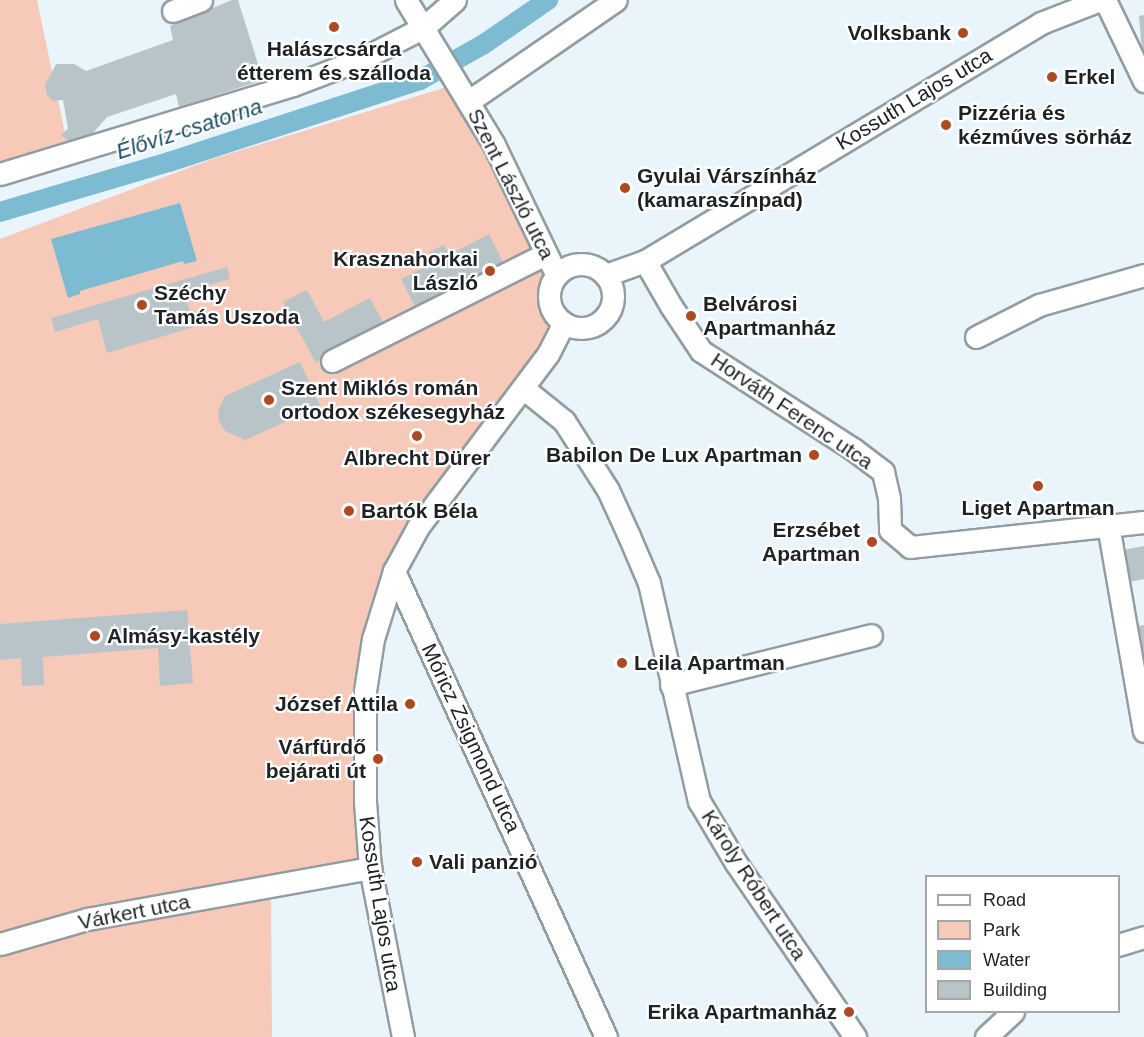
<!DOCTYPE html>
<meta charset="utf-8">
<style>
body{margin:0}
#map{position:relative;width:1144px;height:1037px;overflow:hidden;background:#e9f5fa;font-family:Helvetica,sans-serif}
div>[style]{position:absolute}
.green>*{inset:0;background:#f7c9b8}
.water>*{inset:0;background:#7dbbd3}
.canal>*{height:20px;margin:-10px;padding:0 10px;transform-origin:10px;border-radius:10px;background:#7dbbd3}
.building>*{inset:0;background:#b8c4c8}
.roads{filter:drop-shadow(2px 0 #929da1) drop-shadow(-2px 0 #929da1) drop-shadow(0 2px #929da1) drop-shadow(0 -2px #929da1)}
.minor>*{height:21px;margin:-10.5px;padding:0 10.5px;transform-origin:10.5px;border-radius:10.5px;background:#fff}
.minor>.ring{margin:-10.5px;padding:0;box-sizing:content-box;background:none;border:21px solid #fff;border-radius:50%}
.dots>*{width:16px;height:16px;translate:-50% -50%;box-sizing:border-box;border:3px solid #fff;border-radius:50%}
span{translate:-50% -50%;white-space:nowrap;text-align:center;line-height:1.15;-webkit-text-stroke:4.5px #fff;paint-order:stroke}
.poi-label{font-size:21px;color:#1e2224;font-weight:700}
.right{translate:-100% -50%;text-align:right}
.left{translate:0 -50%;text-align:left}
.street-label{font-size:21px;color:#1e2224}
.water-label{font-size:22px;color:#1c4f61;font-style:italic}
.legend{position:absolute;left:925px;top:875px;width:195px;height:138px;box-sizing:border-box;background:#fff;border:2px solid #a5a7a7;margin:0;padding:8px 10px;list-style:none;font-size:18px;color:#1e2224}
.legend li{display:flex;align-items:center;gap:12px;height:30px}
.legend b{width:30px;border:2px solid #a5a7a7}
</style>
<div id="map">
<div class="green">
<i style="clip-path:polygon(0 0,37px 0,69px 152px,0 174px)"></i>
<i style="clip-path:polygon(447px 87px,494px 145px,556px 274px,550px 284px,550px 306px,564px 323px,418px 527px,373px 639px,370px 868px,271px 888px,272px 1037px,0 1037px,0 239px,212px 159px)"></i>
</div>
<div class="water">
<i style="clip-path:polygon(180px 203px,197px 261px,184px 264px,183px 261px,80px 291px,80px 294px,68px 298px,51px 239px)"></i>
</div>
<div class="canal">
<i style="left:0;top:212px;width:176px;rotate:-16.5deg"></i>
<i style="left:169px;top:162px;width:264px;rotate:-18.1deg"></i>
<i style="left:420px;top:80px;width:73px;rotate:-29.4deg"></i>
<i style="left:484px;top:44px;width:78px;rotate:-34.5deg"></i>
</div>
<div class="building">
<i style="clip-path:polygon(232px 0,238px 0,263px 80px,179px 107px,176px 94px,107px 117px,88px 139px,71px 143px,61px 135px,68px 129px,63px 100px,53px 101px,47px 95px,45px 85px,56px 64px,74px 64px,86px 71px,173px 40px,170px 26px)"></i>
<i style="clip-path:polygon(1144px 15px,1144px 53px,1142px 53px,1139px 16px)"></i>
<i style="clip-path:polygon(489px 234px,504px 264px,416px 309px,401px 279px,434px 262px,429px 252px,444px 245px,449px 255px)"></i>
<i style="clip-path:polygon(227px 267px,230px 279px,184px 292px,194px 327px,107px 353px,98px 319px,55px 332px,51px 318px)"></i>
<i style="clip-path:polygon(307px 290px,324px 322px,370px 298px,385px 326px,316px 363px,283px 302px)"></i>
<i style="clip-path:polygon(300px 362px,320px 406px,245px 440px,225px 431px,219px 421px,218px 412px,225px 396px)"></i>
<i style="clip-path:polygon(1144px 546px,1144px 579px,1129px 582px,1123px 550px)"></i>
<i style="clip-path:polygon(187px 610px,193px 683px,160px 686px,158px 648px,43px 657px,44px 685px,22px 686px,21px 658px,0 660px,0 624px)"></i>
<i style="clip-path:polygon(1144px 625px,1144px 651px,1142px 652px,1137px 626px)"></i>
</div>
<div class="roads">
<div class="minor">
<i style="left:406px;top:0;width:170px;rotate:58.7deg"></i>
<i style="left:494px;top:145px;width:143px;rotate:64.3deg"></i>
<i style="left:1105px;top:0;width:90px;rotate:64.3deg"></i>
<i style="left:173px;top:11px;width:30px;rotate:-21deg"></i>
<i style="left:469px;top:101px;width:178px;rotate:-34.5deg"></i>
<i style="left:0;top:174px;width:306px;rotate:-16.9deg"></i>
<i style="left:293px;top:85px;width:76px;rotate:-20.8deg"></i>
<i style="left:364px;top:58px;width:68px;rotate:-27.3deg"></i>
<i style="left:424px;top:27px;width:41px;rotate:-41.1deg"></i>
<i style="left:645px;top:261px;width:52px;rotate:60deg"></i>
<i style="left:671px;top:306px;width:54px;rotate:56.3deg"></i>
<i style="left:701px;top:351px;width:181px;rotate:32.8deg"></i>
<i style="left:853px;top:449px;width:38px;rotate:37deg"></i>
<i style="left:883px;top:472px;width:27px;rotate:77deg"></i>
<i style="left:889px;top:498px;width:32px;rotate:88deg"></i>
<i style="left:890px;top:530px;width:26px;rotate:40deg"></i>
<i style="left:910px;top:547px;width:235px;rotate:-6.1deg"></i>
<i class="ring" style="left:549px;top:264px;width:43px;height:43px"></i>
<i style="left:606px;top:275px;width:41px;rotate:-19.7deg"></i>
<i style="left:645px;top:261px;width:462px;rotate:-31deg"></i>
<i style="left:1041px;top:23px;width:63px;rotate:-21.3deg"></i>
<i style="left:976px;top:337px;width:71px;rotate:-26.9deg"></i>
<i style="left:1039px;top:305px;width:109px;rotate:-15.9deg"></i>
<i style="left:332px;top:361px;width:239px;rotate:-26.6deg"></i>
<i style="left:523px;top:388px;width:53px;rotate:38.8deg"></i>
<i style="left:564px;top:421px;width:82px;rotate:57.5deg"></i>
<i style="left:608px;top:490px;width:51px;rotate:65.5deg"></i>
<i style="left:629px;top:536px;width:51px;rotate:66.9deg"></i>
<i style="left:649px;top:583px;width:224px;rotate:77.1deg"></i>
<i style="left:699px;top:801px;width:72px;rotate:59.2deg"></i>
<i style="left:736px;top:863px;width:211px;rotate:55.6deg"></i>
<i style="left:1108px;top:525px;width:209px;rotate:80.1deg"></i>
<i style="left:394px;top:571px;width:512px;rotate:65.54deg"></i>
<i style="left:671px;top:685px;width:206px;rotate:-14deg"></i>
<i style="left:0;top:944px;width:91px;rotate:-16deg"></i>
<i style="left:87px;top:919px;width:288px;rotate:-10.2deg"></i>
<i style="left:1118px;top:945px;width:27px;rotate:-17deg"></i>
<i style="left:403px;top:1037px;width:172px;rotate:-101deg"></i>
<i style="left:370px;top:868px;width:66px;rotate:-94.3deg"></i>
<i style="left:365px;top:802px;width:111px;rotate:-90deg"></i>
<i style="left:365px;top:691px;width:53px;rotate:-81.3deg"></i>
<i style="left:373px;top:639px;width:71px;rotate:-72.8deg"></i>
<i style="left:394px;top:571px;width:50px;rotate:-61.4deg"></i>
<i style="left:418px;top:527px;width:216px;rotate:-53.1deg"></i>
<i style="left:548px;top:354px;width:35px;rotate:-63deg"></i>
<i style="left:986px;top:1037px;width:37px;rotate:-43deg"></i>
</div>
</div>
<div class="dots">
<i style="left:334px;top:27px;background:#af491f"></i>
<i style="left:963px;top:33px;background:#af491f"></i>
<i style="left:1052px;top:77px;background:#af491f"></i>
<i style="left:946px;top:125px;background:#af491f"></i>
<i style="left:625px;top:188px;background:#af491f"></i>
<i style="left:490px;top:271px;background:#af491f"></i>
<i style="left:142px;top:305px;background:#af491f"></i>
<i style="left:691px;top:316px;background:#af491f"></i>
<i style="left:269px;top:400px;background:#af491f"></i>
<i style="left:417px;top:436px;background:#af491f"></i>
<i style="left:814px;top:455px;background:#af491f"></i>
<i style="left:1038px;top:486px;background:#af491f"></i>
<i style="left:349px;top:511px;background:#af491f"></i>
<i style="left:872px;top:542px;background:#af491f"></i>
<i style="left:95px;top:636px;background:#af491f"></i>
<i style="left:622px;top:663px;background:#af491f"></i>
<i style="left:410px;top:704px;background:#af491f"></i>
<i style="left:378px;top:759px;background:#af491f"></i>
<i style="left:417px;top:862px;background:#af491f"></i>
<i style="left:849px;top:1012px;background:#af491f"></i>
</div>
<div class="poi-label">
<span class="right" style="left:951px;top:33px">Volksbank</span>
<span style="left:334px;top:61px">Halászcsárda<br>étterem és szálloda</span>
<span class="left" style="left:1064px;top:77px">Erkel</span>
<span class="left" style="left:958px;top:125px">Pizzéria és<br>kézműves sörház</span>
<span class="left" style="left:637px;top:188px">Gyulai Várszínház<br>(kamaraszínpad)</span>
<span class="right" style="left:478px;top:271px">Krasznahorkai<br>László</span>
<span class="left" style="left:154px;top:305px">Széchy<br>Tamás Uszoda</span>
<span class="left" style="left:703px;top:316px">Belvárosi<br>Apartmanház</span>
<span class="left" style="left:281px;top:400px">Szent Miklós román<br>ortodox székesegyház</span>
<span class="right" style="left:802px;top:455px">Babilon De Lux Apartman</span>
<span style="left:417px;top:458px">Albrecht Dürer</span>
<span style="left:1038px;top:508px">Liget Apartman</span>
<span class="left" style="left:361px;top:511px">Bartók Béla</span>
<span class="right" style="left:860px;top:542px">Erzsébet<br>Apartman</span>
<span class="left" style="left:107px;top:636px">Almásy-kastély</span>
<span class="left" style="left:634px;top:663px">Leila Apartman</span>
<span class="right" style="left:398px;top:704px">József Attila</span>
<span class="right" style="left:366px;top:759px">Várfürdő<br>bejárati út</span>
<span class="left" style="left:429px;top:862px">Vali panzió</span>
<span class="right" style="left:837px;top:1012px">Erika Apartmanház</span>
</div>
<div class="street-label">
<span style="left:914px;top:99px;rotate:-31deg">Kossuth Lajos utca</span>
<span style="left:511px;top:184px;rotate:63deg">Szent László utca</span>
<span style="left:792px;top:411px;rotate:34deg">Horváth Ferenc utca</span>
<span style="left:471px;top:738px;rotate:65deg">Móricz Zsigmond utca</span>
<span style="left:754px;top:885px;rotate:57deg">Károly Róbert utca</span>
<span style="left:380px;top:904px;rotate:81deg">Kossuth Lajos utca</span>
<span style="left:134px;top:912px;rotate:-11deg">Várkert utca</span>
</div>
<div class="water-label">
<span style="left:189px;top:129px;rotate:-18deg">Élővíz-csatorna</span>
</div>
<ul class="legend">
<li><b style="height:8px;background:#fff"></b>Road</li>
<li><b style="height:16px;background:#f7c9b8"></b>Park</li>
<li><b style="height:16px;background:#7dbbd3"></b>Water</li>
<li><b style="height:16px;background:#b8c4c8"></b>Building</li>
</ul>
</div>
